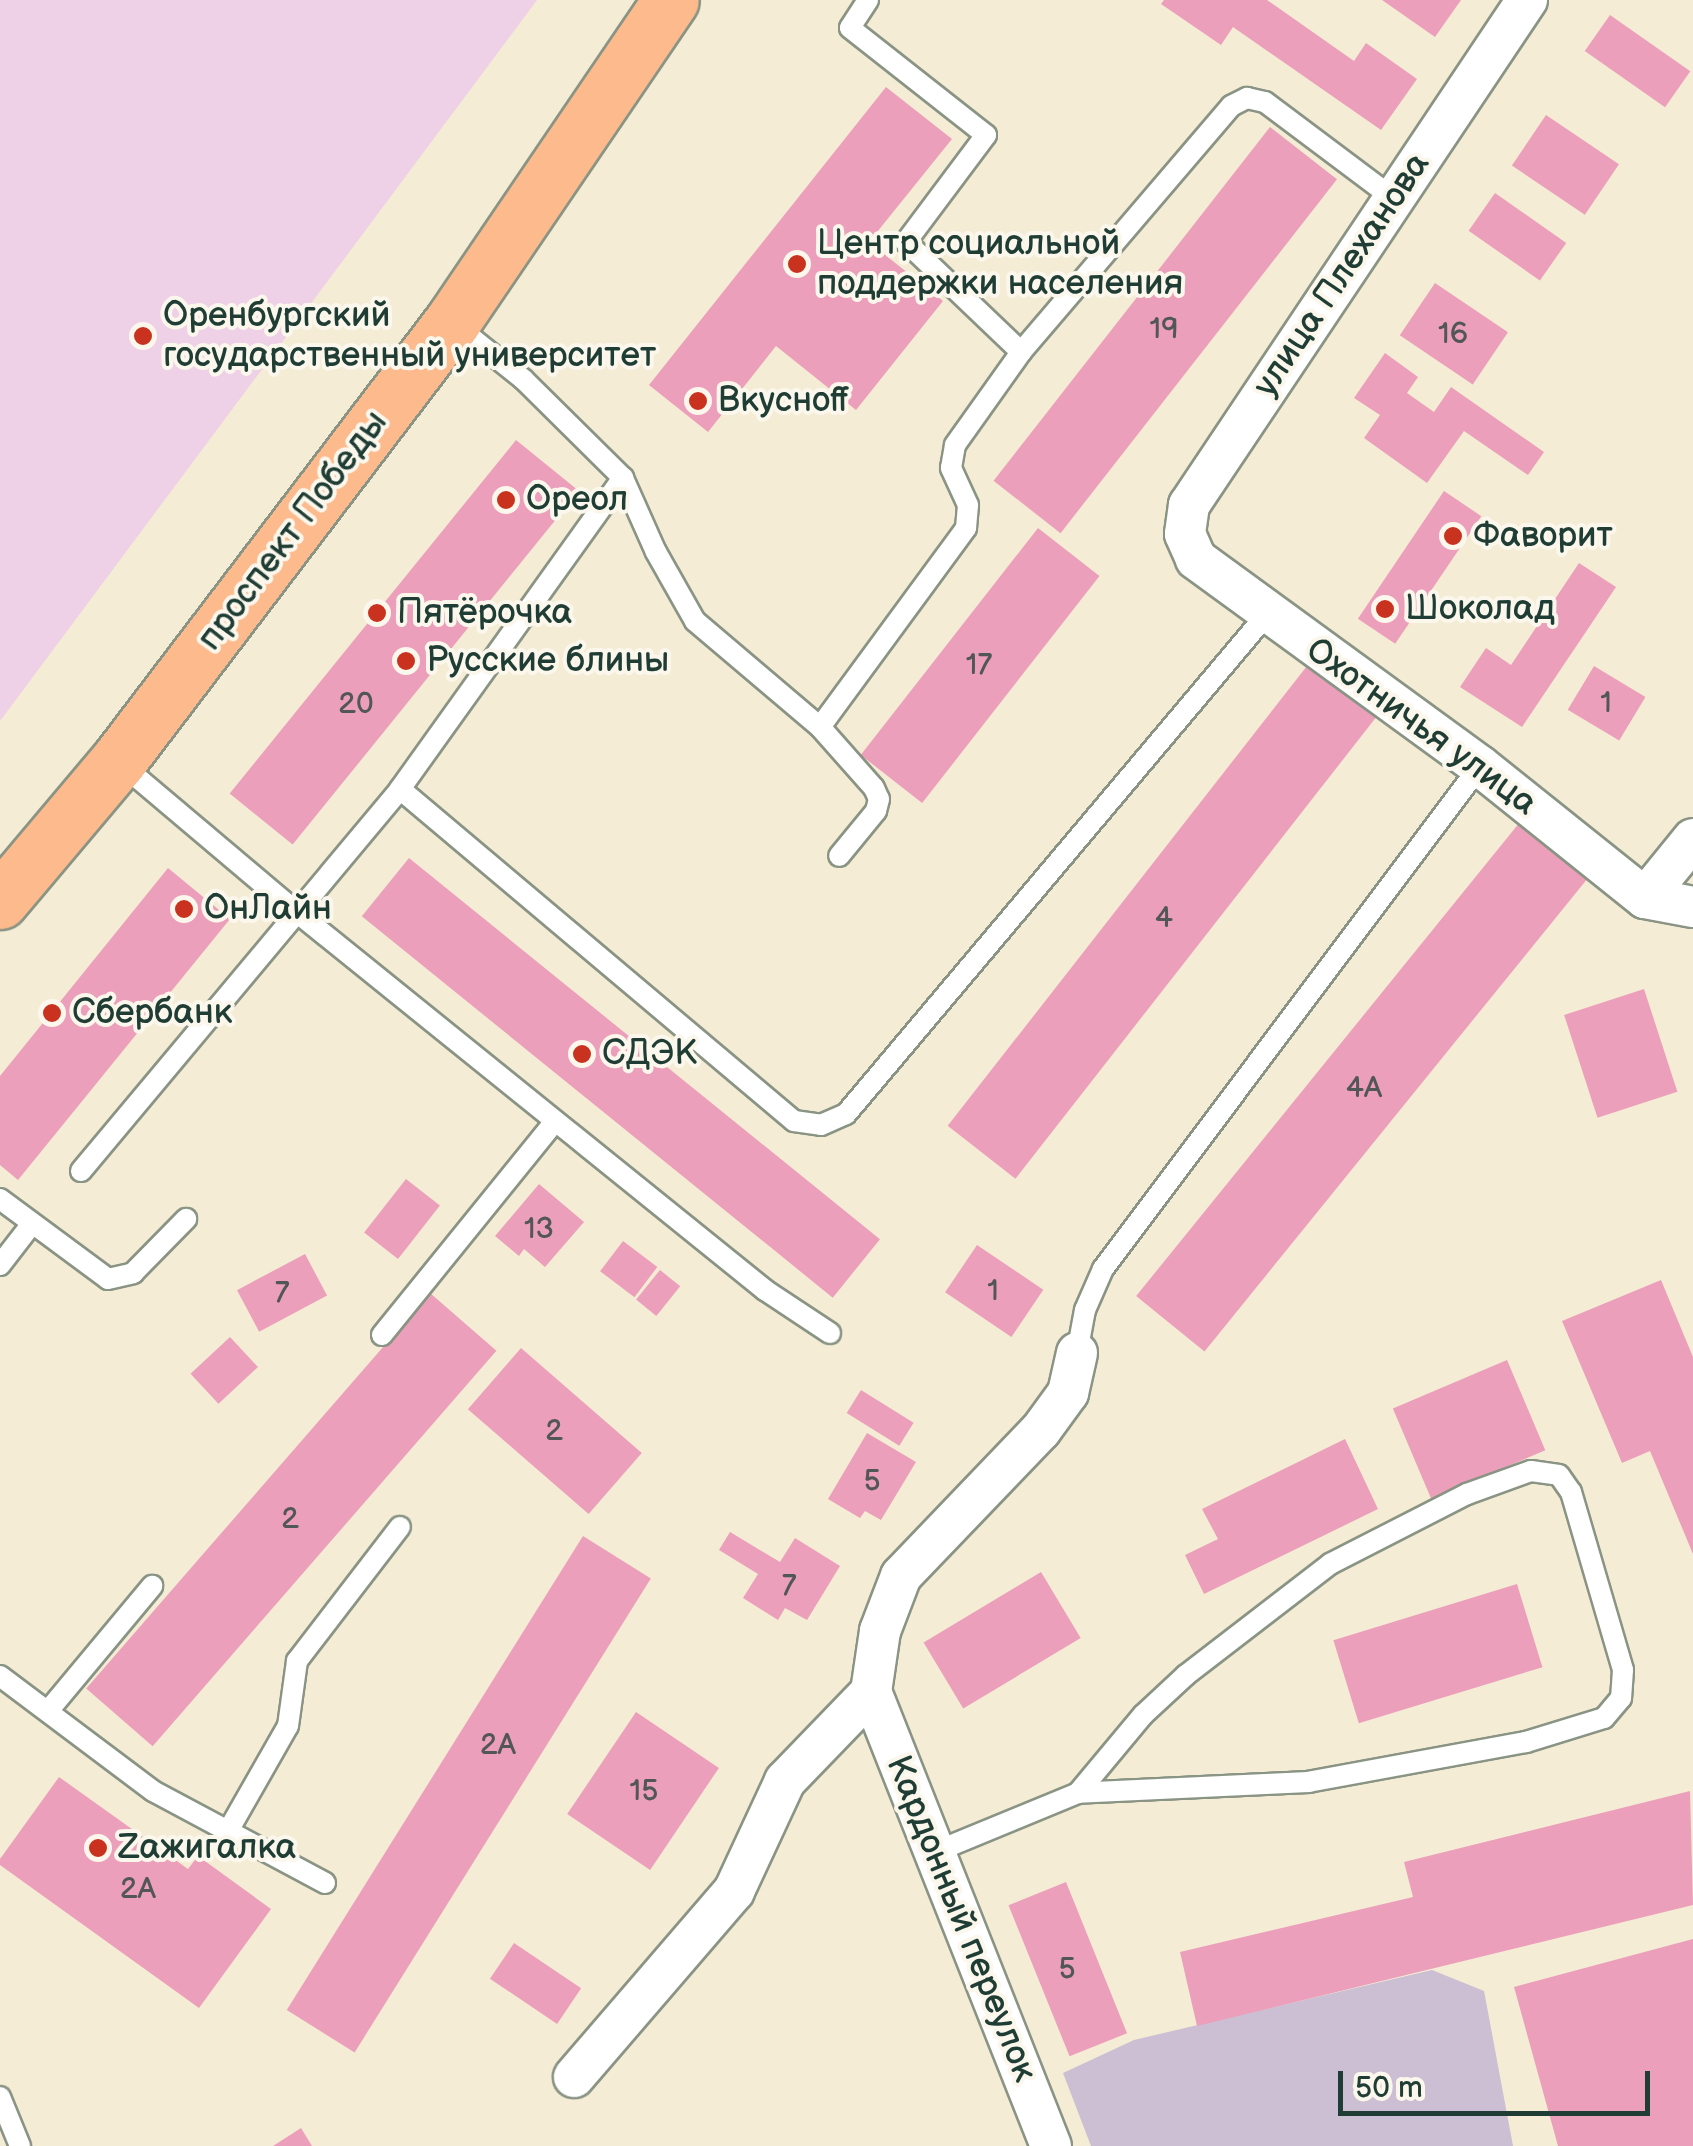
<!DOCTYPE html>
<meta charset="utf-8">
<style>
body{margin:0}
#map{position:relative;width:1693px;height:2146px;overflow:hidden;background:#f4ecd5;font-family:"Balsamiq Sans",sans-serif}
div>[style]{position:absolute}
.built>*{inset:0;background:#eed0e7}
.industrial>*{inset:0;background:#ccbed3}
.building>*{inset:0;background:#ec9fbb;transform-origin:0 0}
.roads{filter:drop-shadow(2px 0 #8a9484) drop-shadow(-2px 0 #8a9484) drop-shadow(0 2px #8a9484) drop-shadow(0 -2px #8a9484)}
.lane>*{height:20px;margin:-10px;padding:0 10px;transform-origin:10px;border-radius:10px;background:#fff}
.street>*{height:40px;margin:-20px;padding:0 20px;transform-origin:20px;border-radius:20px;background:#fff}
.primary>*{height:55px;margin:-27.5px;padding:0 27.5px;transform-origin:27.5px;border-radius:27.5px;background:#fcba8d}
.dots>*{width:28px;height:28px;translate:-50% -50%;box-sizing:border-box;border:5px solid #fbf7ec;border-radius:50%}
span{translate:-50% -50%;white-space:nowrap;text-align:center;line-height:1.15;-webkit-text-stroke:8px #fbf7ec;paint-order:stroke}
.number-label{font-size:30px;color:#525656}
.number-label span{-webkit-text-stroke-width:0}
.poi-label{font-size:35px;color:#1f3d34}
.left{translate:0 -50%;text-align:left}
.street-label{font-size:35px;color:#1f3d34}
.scale{position:absolute;left:1338px;top:2071px;width:312px;height:45px;box-sizing:border-box;border:5px solid #1f3d34;border-top:0;padding-left:12px;font-size:30px;line-height:35px;white-space:nowrap;color:#1f3d34;-webkit-text-stroke:8px #fbf7ec;paint-order:stroke}
</style>
<div id="map">
<div class="built">
<i style="clip-path:polygon(0 0,537px 0,0 721px)"></i>
</div>
<div class="industrial">
<i style="clip-path:polygon(1432px 1970px,1484px 1991px,1513px 2146px,1091px 2146px,1063px 2073px,1134px 2040px)"></i>
</div>
<div class="building">
<i style="clip-path:polygon(1164px 0,1267px 0,1354px 61px,1366px 43px,1417px 79px,1381px 130px,1233px 27px,1221px 45px,1161px 4px)"></i>
<i style="clip-path:polygon(1382px 0,1461px 0,1435px 37px)"></i>
<i style="left:1610px;top:15px;width:98px;height:44px;rotate:35deg"></i>
<i style="clip-path:polygon(886px 87px,952px 139px,869px 242px,943px 301px,856px 410px,776px 346px,708px 432px,649px 385px)"></i>
<i style="left:1546px;top:115px;width:88px;height:61px;rotate:34deg"></i>
<i style="left:1270px;top:127px;width:85px;height:449px;rotate:38deg"></i>
<i style="left:1495px;top:193px;width:87px;height:46px;rotate:35deg"></i>
<i style="left:1435px;top:283px;width:88px;height:63px;rotate:34deg"></i>
<i style="clip-path:polygon(1385px 353px,1418px 377px,1407px 393px,1434px 412px,1451px 387px,1544px 452px,1528px 475px,1464px 431px,1427px 483px,1364px 438px,1380px 415px,1354px 398px)"></i>
<i style="left:516px;top:440px;width:81px;height:455px;rotate:39deg"></i>
<i style="left:1444px;top:491px;width:45px;height:154px;rotate:34deg"></i>
<i style="left:1038px;top:528px;width:78px;height:288px;rotate:38deg"></i>
<i style="clip-path:polygon(1579px 563px,1616px 587px,1522px 727px,1460px 687px,1486px 648px,1511px 665px)"></i>
<i style="left:1314px;top:657px;width:86px;height:595px;rotate:38deg"></i>
<i style="left:1594px;top:666px;width:60px;height:51px;rotate:31deg"></i>
<i style="left:1520px;top:822px;width:88px;height:610px;rotate:39deg"></i>
<i style="left:409px;top:858px;width:606px;height:75px;rotate:39deg"></i>
<i style="clip-path:polygon(168px 868px,230px 919px,18px 1180px,0 1165px,0 1076px)"></i>
<i style="left:1644px;top:989px;width:108px;height:84px;rotate:72deg"></i>
<i style="left:406px;top:1179px;width:43px;height:68px;rotate:38deg"></i>
<i style="clip-path:polygon(539px 1184px,584px 1222px,545px 1267px,524px 1249px,519px 1256px,495px 1236px)"></i>
<i style="left:623px;top:1241px;width:43px;height:38px;rotate:37deg"></i>
<i style="left:977px;top:1245px;width:80px;height:57px;rotate:34deg"></i>
<i style="left:305px;top:1254px;width:47px;height:77px;rotate:62deg"></i>
<i style="left:660px;top:1270px;width:26px;height:38px;rotate:39deg"></i>
<i style="clip-path:polygon(1661px 1280px,1693px 1357px,1693px 1554px,1650px 1451px,1622px 1463px,1562px 1321px)"></i>
<i style="left:430px;top:1293px;width:88px;height:524px;rotate:41deg"></i>
<i style="left:230px;top:1337px;width:41px;height:54px;rotate:47deg"></i>
<i style="left:521px;top:1348px;width:160px;height:81px;rotate:41deg"></i>
<i style="left:1507px;top:1360px;width:98px;height:124px;rotate:67deg"></i>
<i style="left:861px;top:1390px;width:62px;height:27px;rotate:32deg"></i>
<i style="clip-path:polygon(867px 1433px,916px 1462px,881px 1520px,865px 1511px,860px 1518px,828px 1499px)"></i>
<i style="clip-path:polygon(1345px 1439px,1378px 1509px,1204px 1594px,1185px 1555px,1218px 1539px,1202px 1509px)"></i>
<i style="clip-path:polygon(730px 1532px,780px 1562px,795px 1538px,840px 1566px,807px 1620px,785px 1608px,778px 1620px,743px 1598px,758px 1574px,719px 1550px)"></i>
<i style="left:583px;top:1536px;width:80px;height:559px;rotate:32deg"></i>
<i style="left:1041px;top:1572px;width:77px;height:137px;rotate:59deg"></i>
<i style="left:1517px;top:1584px;width:87px;height:192px;rotate:73deg"></i>
<i style="left:636px;top:1712px;width:100px;height:123px;rotate:34deg"></i>
<i style="clip-path:polygon(59px 1777px,188px 1869px,198px 1856px,271px 1909px,199px 2008px,0 1865px,0 1859px)"></i>
<i style="clip-path:polygon(1690px 1791px,1693px 1905px,1197px 2026px,1180px 1952px,1413px 1897px,1404px 1862px)"></i>
<i style="left:1066px;top:1882px;width:163px;height:62px;rotate:68deg"></i>
<i style="clip-path:polygon(1693px 1939px,1693px 2146px,1558px 2146px,1514px 1987px)"></i>
<i style="left:514px;top:1943px;width:81px;height:43px;rotate:34deg"></i>
<i style="clip-path:polygon(301px 2128px,312px 2146px,273px 2146px)"></i>
</div>
<div class="roads">
<div class="lane">
<i style="left:868px;top:0;width:33px;rotate:123deg"></i>
<i style="left:850px;top:28px;width:173px;rotate:38.2deg"></i>
<i style="left:986px;top:135px;width:134px;rotate:126.8deg"></i>
<i style="left:906px;top:242px;width:159px;rotate:43.7deg"></i>
<i style="left:453px;top:323px;width:90px;rotate:38.7deg"></i>
<i style="left:523px;top:379px;width:141px;rotate:44.7deg"></i>
<i style="left:623px;top:478px;width:81px;rotate:66deg"></i>
<i style="left:656px;top:552px;width:79px;rotate:60.5deg"></i>
<i style="left:695px;top:621px;width:164px;rotate:40.3deg"></i>
<i style="left:820px;top:727px;width:247px;rotate:-53.7deg"></i>
<i style="left:966px;top:528px;width:23px;rotate:-85deg"></i>
<i style="left:968px;top:505px;width:41px;rotate:-114.7deg"></i>
<i style="left:951px;top:468px;width:23px;rotate:-80deg"></i>
<i style="left:955px;top:445px;width:114px;rotate:-54.6deg"></i>
<i style="left:1021px;top:352px;width:323px;rotate:-49.5deg"></i>
<i style="left:1231px;top:106px;width:18px;rotate:-27deg"></i>
<i style="left:1247px;top:98px;width:18px;rotate:13deg"></i>
<i style="left:1265px;top:102px;width:160px;rotate:36.9deg"></i>
<i style="left:820px;top:727px;width:81px;rotate:48.5deg"></i>
<i style="left:874px;top:788px;width:12px;rotate:66deg"></i>
<i style="left:879px;top:799px;width:12px;rotate:104deg"></i>
<i style="left:876px;top:811px;width:58px;rotate:129.4deg"></i>
<i style="left:120px;top:763px;width:234px;rotate:40.2deg"></i>
<i style="left:299px;top:914px;width:599px;rotate:38.9deg"></i>
<i style="left:765px;top:1290px;width:78px;rotate:33.5deg"></i>
<i style="left:400px;top:789px;width:515px;rotate:40.12deg"></i>
<i style="left:794px;top:1121px;width:27px;rotate:8deg"></i>
<i style="left:821px;top:1125px;width:27px;rotate:-24deg"></i>
<i style="left:846px;top:1114px;width:654px;rotate:-49.9deg"></i>
<i style="left:81px;top:1171px;width:498px;rotate:-50.1deg"></i>
<i style="left:400px;top:789px;width:383px;rotate:-54.4deg"></i>
<i style="left:0;top:1199px;width:134px;rotate:36.5deg"></i>
<i style="left:108px;top:1279px;width:26px;rotate:-13deg"></i>
<i style="left:133px;top:1273px;width:76px;rotate:-45.5deg"></i>
<i style="left:0;top:1265px;width:51px;rotate:-52.2deg"></i>
<i style="left:382px;top:1335px;width:275px;rotate:-51deg"></i>
<i style="left:1077px;top:1353px;width:44px;rotate:-79.5deg"></i>
<i style="left:1085px;top:1310px;width:45px;rotate:-66.3deg"></i>
<i style="left:1103px;top:1269px;width:629px;rotate:-53.15deg"></i>
<i style="left:0;top:1676px;width:191px;rotate:36.9deg"></i>
<i style="left:153px;top:1791px;width:195px;rotate:28.1deg"></i>
<i style="left:48px;top:1711px;width:163px;rotate:-50.2deg"></i>
<i style="left:228px;top:1831px;width:121px;rotate:-60.3deg"></i>
<i style="left:288px;top:1726px;width:66px;rotate:-82.1deg"></i>
<i style="left:297px;top:1661px;width:169px;rotate:-52.5deg"></i>
<i style="left:935px;top:1852px;width:155px;rotate:-22.4deg"></i>
<i style="left:1078px;top:1793px;width:102px;rotate:-50.2deg"></i>
<i style="left:1143px;top:1715px;width:59px;rotate:-42.9deg"></i>
<i style="left:1186px;top:1675px;width:182px;rotate:-37.6deg"></i>
<i style="left:1330px;top:1564px;width:154px;rotate:-27.1deg"></i>
<i style="left:1467px;top:1494px;width:68px;rotate:-19.8deg"></i>
<i style="left:1531px;top:1471px;width:28px;rotate:8deg"></i>
<i style="left:1559px;top:1475px;width:21px;rotate:55deg"></i>
<i style="left:1571px;top:1492px;width:185px;rotate:73.7deg"></i>
<i style="left:1623px;top:1670px;width:28px;rotate:94deg"></i>
<i style="left:1621px;top:1698px;width:26px;rotate:130deg"></i>
<i style="left:1604px;top:1718px;width:82px;rotate:162.9deg"></i>
<i style="left:1526px;top:1742px;width:221px;rotate:169.6deg"></i>
<i style="left:1309px;top:1782px;width:231px;rotate:177.3deg"></i>
<i style="left:0;top:2097px;width:53px;rotate:67.8deg"></i>
</div>
<div class="street">
<i style="left:1527px;top:0;width:608px;rotate:123.79deg"></i>
<i style="left:1189px;top:505px;width:29px;rotate:98deg"></i>
<i style="left:1185px;top:534px;width:27px;rotate:66deg"></i>
<i style="left:1196px;top:559px;width:351px;rotate:36.1deg"></i>
<i style="left:1480px;top:766px;width:211px;rotate:38.7deg"></i>
<i style="left:1645px;top:898px;width:49px;rotate:10.6deg"></i>
<i style="left:1645px;top:898px;width:76px;rotate:-50.9deg"></i>
<i style="left:574px;top:2077px;width:245px;rotate:-49.3deg"></i>
<i style="left:734px;top:1891px;width:121px;rotate:-65.1deg"></i>
<i style="left:785px;top:1781px;width:124px;rotate:-46deg"></i>
<i style="left:1051px;top:2146px;width:488px;rotate:-111.6deg"></i>
<i style="left:871px;top:1692px;width:62px;rotate:-81.6deg"></i>
<i style="left:880px;top:1631px;width:59px;rotate:-69.1deg"></i>
<i style="left:901px;top:1576px;width:202px;rotate:-46.2deg"></i>
<i style="left:1041px;top:1430px;width:46px;rotate:-53.9deg"></i>
<i style="left:1068px;top:1393px;width:41px;rotate:-77.3deg"></i>
</div>
<div class="primary">
<i style="left:0;top:901px;width:183px;rotate:-49.9deg"></i>
<i style="left:118px;top:761px;width:552px;rotate:-52.74deg"></i>
<i style="left:452px;top:322px;width:389px;rotate:-55.8deg"></i>
</div>
</div>
<div class="dots">
<i style="left:797px;top:264px;background:#c8321e"></i>
<i style="left:143px;top:336px;background:#c8321e"></i>
<i style="left:698px;top:401px;background:#c8321e"></i>
<i style="left:506px;top:500px;background:#c8321e"></i>
<i style="left:1453px;top:536px;background:#c8321e"></i>
<i style="left:1385px;top:609px;background:#c8321e"></i>
<i style="left:377px;top:613px;background:#c8321e"></i>
<i style="left:406px;top:661px;background:#c8321e"></i>
<i style="left:184px;top:909px;background:#c8321e"></i>
<i style="left:52px;top:1013px;background:#c8321e"></i>
<i style="left:582px;top:1054px;background:#c8321e"></i>
<i style="left:98px;top:1848px;background:#c8321e"></i>
</div>
<div class="number-label">
<span style="left:1164px;top:329px">19</span>
<span style="left:1453px;top:334px">16</span>
<span style="left:979px;top:665px">17</span>
<span style="left:1606px;top:703px">1</span>
<span style="left:356px;top:704px">20</span>
<span style="left:1164px;top:918px">4</span>
<span style="left:1364px;top:1088px">4А</span>
<span style="left:539px;top:1229px">13</span>
<span style="left:993px;top:1291px">1</span>
<span style="left:282px;top:1293px">7</span>
<span style="left:554px;top:1431px">2</span>
<span style="left:872px;top:1481px">5</span>
<span style="left:290px;top:1519px">2</span>
<span style="left:789px;top:1586px">7</span>
<span style="left:498px;top:1745px">2А</span>
<span style="left:644px;top:1791px">15</span>
<span style="left:138px;top:1889px">2А</span>
<span style="left:1067px;top:1969px">5</span>
</div>
<div class="poi-label">
<span class="left" style="left:817px;top:264px">Центр социальной<br>поддержки населения</span>
<span class="left" style="left:163px;top:336px">Оренбургский<br>государственный университет</span>
<span class="left" style="left:718px;top:401px">Вкусноff</span>
<span class="left" style="left:526px;top:500px">Ореол</span>
<span class="left" style="left:1473px;top:536px">Фаворит</span>
<span class="left" style="left:1405px;top:609px">Шоколад</span>
<span class="left" style="left:397px;top:613px">Пятёрочка</span>
<span class="left" style="left:426px;top:661px">Русские блины</span>
<span class="left" style="left:204px;top:909px">ОнЛайн</span>
<span class="left" style="left:72px;top:1013px">Сбербанк</span>
<span class="left" style="left:602px;top:1054px">СДЭК</span>
<span class="left" style="left:118px;top:1848px">Zажигалка</span>
</div>
<div class="street-label">
<span style="left:1342px;top:275px;rotate:-56deg">улица Плеханова</span>
<span style="left:293px;top:531px;rotate:-53deg">проспект Победы</span>
<span style="left:1421px;top:727px;rotate:36deg">Охотничья улица</span>
<span style="left:961px;top:1919px;rotate:68deg">Кардонный переулок</span>
</div>
<div class="scale">50 m</div>
</div>
